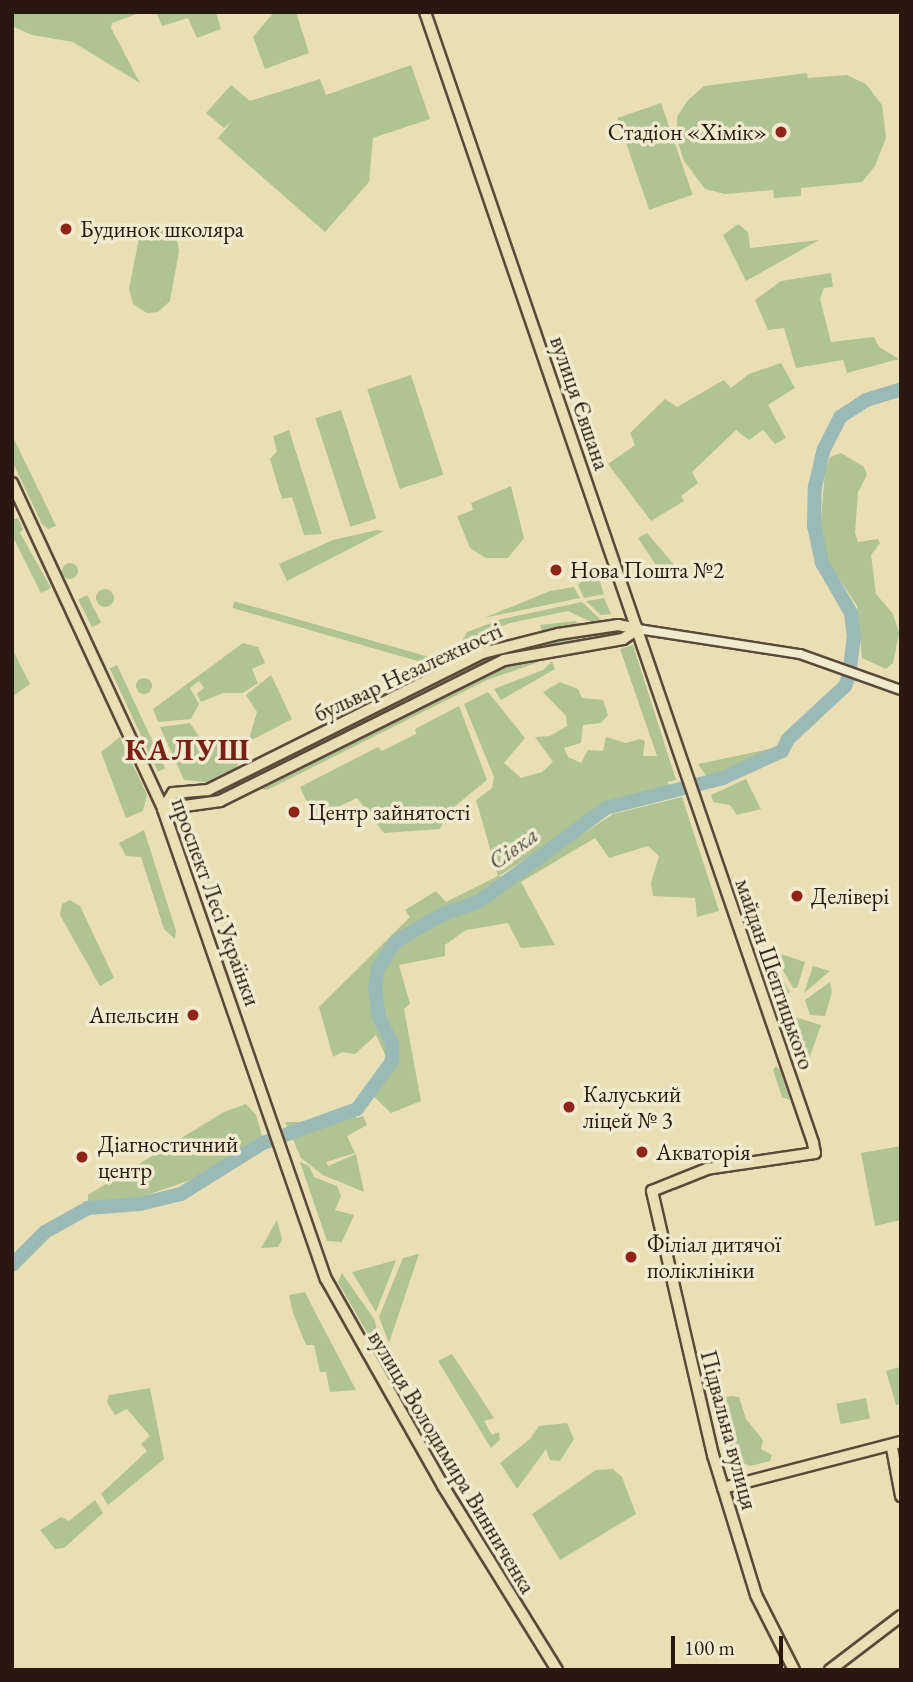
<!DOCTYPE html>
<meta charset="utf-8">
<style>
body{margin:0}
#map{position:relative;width:913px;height:1682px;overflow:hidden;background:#eadfb4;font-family:"EB Garamond",serif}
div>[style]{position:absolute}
.green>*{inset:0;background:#b0c392;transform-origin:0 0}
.round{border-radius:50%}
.river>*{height:14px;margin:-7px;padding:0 7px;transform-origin:7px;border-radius:7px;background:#9bbab6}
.roads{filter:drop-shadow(2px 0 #5a4939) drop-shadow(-2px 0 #5a4939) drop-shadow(0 2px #5a4939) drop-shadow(0 -2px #5a4939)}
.minor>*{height:8px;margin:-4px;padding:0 4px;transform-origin:4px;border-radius:4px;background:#f1eace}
.major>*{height:10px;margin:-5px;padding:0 5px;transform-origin:5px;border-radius:5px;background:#eadfb4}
.dots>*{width:19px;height:19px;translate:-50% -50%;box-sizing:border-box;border:4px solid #f1eace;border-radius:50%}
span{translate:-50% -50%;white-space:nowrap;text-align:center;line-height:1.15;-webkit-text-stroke:7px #f1eace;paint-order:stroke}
.poi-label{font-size:23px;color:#2a1710}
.right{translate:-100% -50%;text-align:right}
.left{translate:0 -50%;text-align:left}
.street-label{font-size:23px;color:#2a1710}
.water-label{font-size:24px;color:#52504a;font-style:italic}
.district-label{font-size:30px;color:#7a1f14;font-weight:700;letter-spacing:2px}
.frame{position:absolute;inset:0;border:14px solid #2a1710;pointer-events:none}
.scale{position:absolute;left:671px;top:1636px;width:112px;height:32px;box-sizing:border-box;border:4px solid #2a1710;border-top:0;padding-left:9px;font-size:21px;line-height:24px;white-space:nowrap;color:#2a1710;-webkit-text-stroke:5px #f1eace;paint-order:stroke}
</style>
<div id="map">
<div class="green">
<i style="clip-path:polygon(12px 12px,142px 12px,112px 23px,111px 28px,140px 83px,73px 42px,32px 35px,12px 26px)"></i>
<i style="clip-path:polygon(156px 12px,216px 12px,221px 29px,197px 38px,188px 18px,162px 26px)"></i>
<i style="clip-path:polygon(274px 12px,296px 12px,309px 53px,265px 69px,253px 37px)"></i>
<i style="clip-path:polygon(411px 65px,430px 119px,373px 138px,369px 182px,325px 232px,218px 138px,232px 121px,224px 128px,206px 113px,231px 85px,250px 101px,320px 79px,326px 95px)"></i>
<i style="clip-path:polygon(807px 73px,808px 78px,847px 75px,866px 84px,882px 105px,886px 138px,875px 166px,862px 182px,801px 188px,801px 196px,774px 198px,773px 190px,725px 194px,705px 189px,684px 161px,677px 140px,677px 117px,687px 101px,704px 86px)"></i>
<i style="left:661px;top:103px;width:97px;height:46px;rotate:71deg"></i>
<i style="clip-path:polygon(738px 224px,748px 232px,750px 248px,819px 240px,746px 281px,723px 235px)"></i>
<i style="clip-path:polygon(162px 226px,176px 235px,179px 251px,170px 301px,158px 312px,147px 313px,133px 304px,129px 289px,139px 238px,151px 227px)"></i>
<i style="clip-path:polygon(831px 273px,833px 287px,824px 288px,820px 299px,831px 342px,874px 337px,879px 347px,899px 359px,847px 373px,843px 360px,796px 368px,784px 328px,768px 330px,755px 300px,781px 281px)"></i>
<i style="clip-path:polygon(781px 363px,795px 388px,768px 405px,786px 438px,775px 444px,763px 430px,749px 440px,736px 430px,692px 472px,698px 483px,681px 496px,684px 501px,651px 521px,608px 464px,635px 445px,630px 433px,665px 399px,677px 407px,724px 380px,731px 388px,749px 374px)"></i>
<i style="left:411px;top:375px;width:105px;height:46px;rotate:72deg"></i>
<i style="left:341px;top:410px;width:114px;height:27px;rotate:72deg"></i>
<i style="clip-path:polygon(289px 430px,322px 534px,304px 535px,292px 497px,282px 499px,270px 459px,277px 451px,273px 436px)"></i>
<i style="clip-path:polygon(12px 435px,56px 526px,48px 529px,42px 524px,12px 461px)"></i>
<i style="clip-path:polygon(841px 453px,864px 467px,867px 475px,858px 492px,855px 533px,858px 542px,878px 539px,880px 543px,871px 555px,876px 594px,893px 614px,899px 633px,893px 663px,886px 669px,862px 658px,857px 606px,829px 563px,820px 532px,825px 472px,830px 457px)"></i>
<i style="clip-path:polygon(511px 486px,524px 538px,508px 558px,486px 558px,470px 548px,457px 516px,473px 510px,471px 503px)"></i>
<i style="clip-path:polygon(18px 518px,23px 529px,20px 533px,51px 588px,41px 593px,12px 535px,12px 520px)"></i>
<i style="clip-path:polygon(377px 530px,384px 531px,287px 581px,279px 564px,333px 540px)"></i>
<i style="clip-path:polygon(647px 533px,676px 567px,663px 576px,638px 538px)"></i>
<i class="round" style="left:62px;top:563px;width:16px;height:16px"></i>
<i style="clip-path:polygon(595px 568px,604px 594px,584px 598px,578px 585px)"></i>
<i style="clip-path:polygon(574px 587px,580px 598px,484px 618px,550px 591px)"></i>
<i class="round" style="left:96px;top:589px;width:18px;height:18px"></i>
<i style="left:87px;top:595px;width:31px;height:10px;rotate:63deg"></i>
<i style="clip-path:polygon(604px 598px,611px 614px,601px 615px,586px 601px)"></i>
<i style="clip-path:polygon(582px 602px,603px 622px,593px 623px,568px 611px,510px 623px,462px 641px,467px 632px,502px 619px)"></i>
<i style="clip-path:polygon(575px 621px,579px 624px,542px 631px,540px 625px)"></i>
<i style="clip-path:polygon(618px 629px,620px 635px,546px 646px,545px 641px)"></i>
<i style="clip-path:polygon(243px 643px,258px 647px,265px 663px,252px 669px,258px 683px,243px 693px,223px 693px,201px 702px,197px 694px,204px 688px,199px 681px,190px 688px,199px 704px,191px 719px,158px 722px,153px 709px)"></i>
<i style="clip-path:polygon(633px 645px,676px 780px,667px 782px,670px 786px,665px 793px,602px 803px,582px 823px,499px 876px,513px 880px,613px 814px,682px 797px,719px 911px,697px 917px,695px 898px,653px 896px,651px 883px,659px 856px,648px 846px,609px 858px,595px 838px,521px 882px,555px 945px,521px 948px,508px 923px,466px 930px,445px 945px,445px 956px,399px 965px,410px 1004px,404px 1009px,421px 1101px,391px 1113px,367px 1090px,382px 1071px,386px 1057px,376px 1035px,355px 1054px,342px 1052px,333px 1057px,319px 1007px,410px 917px,405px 910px,436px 891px,446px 902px,498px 876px,476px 800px,492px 788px,494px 777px,464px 704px,488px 692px,525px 738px,504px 763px,521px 778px,542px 772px,553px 762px,535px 737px,550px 736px,567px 726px,566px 716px,543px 692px,560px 682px,578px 689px,582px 698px,603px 700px,608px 715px,601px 723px,583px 725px,581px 743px,564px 748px,568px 757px,581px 763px,588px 750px,603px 751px,606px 737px,626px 743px,640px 739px,645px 741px,643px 756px,657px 756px,620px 649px)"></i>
<i style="clip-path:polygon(518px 647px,519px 651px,481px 665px,213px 796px,484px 659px)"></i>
<i style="clip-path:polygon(12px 649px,30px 684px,12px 697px)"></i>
<i style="clip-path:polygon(541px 656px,536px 663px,487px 680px,267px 790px,257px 788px,497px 669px)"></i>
<i style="left:443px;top:661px;width:7px;height:217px;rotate:106deg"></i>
<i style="clip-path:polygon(552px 661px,555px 669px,501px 700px,494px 689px,543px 670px)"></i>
<i style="left:117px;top:665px;width:114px;height:8px;rotate:65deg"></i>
<i style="clip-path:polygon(271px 675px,292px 719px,248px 742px,257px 712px,246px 695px)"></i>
<i class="round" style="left:136px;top:678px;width:16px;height:16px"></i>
<i style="clip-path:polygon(459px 706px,487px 780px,449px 811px,440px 829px,384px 833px,357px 798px,314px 818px,300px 787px,378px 747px,382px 751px,416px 734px,415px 729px)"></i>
<i style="clip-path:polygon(190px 723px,200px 738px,231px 737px,242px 745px,237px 767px,206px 782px,184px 780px,160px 727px)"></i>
<i style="clip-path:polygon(120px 737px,147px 795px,143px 811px,126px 818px,101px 752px)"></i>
<i style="clip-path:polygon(779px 747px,746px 768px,709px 780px,698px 764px)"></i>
<i style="clip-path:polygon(746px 779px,761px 809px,737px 815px,730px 805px,713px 802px,711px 795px)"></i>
<i style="clip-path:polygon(144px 830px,176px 931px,175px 939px,164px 929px,141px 857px,126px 856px,119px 843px)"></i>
<i style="clip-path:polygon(70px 900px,80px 906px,114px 978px,100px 986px,60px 915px,62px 904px)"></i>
<i style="clip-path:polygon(765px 950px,790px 992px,777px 1003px,761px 956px)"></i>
<i style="clip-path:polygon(772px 951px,805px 962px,797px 988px,793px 988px)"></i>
<i style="clip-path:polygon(813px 966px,830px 971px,804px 993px)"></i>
<i style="clip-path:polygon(830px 982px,832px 992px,825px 1016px,810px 1015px,805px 1000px)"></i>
<i style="clip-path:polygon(795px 1017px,821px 1025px,805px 1070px,800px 1068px,788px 1035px)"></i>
<i style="clip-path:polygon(776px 1066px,780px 1070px,790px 1100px,782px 1097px,773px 1070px)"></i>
<i style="clip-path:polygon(246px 1104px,256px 1115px,262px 1136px,199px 1177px,139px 1198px,88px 1204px,88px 1195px,224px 1112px)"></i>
<i style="clip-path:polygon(356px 1104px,356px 1118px,363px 1116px,367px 1125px,347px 1136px,355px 1153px,326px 1162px,328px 1166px,356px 1154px,364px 1192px,323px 1175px,301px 1158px,285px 1122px,302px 1122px)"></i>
<i style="clip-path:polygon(901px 1146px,901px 1220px,875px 1226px,861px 1153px)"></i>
<i style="clip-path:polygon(300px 1162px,309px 1166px,314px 1177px,337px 1186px,341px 1196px,335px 1210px,354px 1215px,342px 1242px,327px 1241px)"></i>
<i style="clip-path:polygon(277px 1220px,282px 1239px,278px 1247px,261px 1248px)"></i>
<i style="clip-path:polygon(419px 1254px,389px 1343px,379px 1317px,403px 1258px)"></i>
<i style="clip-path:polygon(396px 1260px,376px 1312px,352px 1272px)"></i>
<i style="clip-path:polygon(342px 1273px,374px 1319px,385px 1357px,381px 1357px,338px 1282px)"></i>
<i style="clip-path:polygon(305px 1292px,315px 1312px,356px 1390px,330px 1392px,326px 1372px,320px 1372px,314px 1345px,306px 1345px,293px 1313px,289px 1295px)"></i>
<i style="clip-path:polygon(452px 1354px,494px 1418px,484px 1421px,492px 1435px,499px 1432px,500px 1440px,491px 1448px,438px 1361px)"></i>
<i style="clip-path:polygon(900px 1367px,901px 1404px,896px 1405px,886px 1371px)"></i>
<i style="clip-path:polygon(150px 1388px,164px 1459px,108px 1505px,101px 1494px,147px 1451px,141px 1444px,150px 1436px,127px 1409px,115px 1415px,107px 1402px,109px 1395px)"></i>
<i style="clip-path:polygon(730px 1396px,739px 1397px,746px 1419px,763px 1440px,761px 1449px,772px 1455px,770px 1461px,750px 1466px,736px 1460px,739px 1451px,727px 1446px,725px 1427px,715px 1418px,713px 1402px)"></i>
<i style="left:866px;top:1398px;width:21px;height:30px;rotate:79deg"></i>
<i style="clip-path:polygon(567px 1423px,574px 1439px,560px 1461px,550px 1460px,546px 1449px,517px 1489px,500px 1463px,530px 1439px,539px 1426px)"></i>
<i style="clip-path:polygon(613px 1469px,622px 1477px,636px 1514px,560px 1560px,532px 1514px,596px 1470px)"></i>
<i style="clip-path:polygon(95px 1500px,103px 1513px,64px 1548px,55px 1549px,40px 1530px,61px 1517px,69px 1521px)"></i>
</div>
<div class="river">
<i style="left:12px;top:1265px;width:47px;rotate:-45deg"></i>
<i style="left:45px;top:1232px;width:49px;rotate:-29.2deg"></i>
<i style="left:88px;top:1208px;width:52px;rotate:-4.4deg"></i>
<i style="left:140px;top:1204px;width:42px;rotate:-13.7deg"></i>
<i style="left:181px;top:1194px;width:97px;rotate:-31.9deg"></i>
<i style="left:263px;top:1143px;width:100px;rotate:-19.9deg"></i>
<i style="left:357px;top:1109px;width:59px;rotate:-53.9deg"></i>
<i style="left:392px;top:1061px;width:17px;rotate:-90deg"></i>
<i style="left:392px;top:1044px;width:30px;rotate:-116deg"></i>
<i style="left:379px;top:1017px;width:28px;rotate:-98deg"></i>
<i style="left:375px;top:989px;width:21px;rotate:-82deg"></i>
<i style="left:378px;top:968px;width:32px;rotate:-56deg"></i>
<i style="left:396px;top:941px;width:54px;rotate:-29.9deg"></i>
<i style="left:443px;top:914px;width:39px;rotate:-19deg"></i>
<i style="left:480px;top:901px;width:157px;rotate:-36.4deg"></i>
<i style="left:606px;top:808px;width:121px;rotate:-14.4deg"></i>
<i style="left:723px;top:778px;width:65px;rotate:-24.6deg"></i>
<i style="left:782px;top:751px;width:13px;rotate:-63deg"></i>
<i style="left:788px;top:739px;width:78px;rotate:-42.9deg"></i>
<i style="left:845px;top:686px;width:11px;rotate:-68deg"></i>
<i style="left:849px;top:676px;width:38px;rotate:-83deg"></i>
<i style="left:854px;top:638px;width:25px;rotate:-97deg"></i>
<i style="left:851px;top:613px;width:58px;rotate:-120.1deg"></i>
<i style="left:822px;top:563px;width:38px;rotate:-102deg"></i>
<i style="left:814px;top:526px;width:39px;rotate:-89deg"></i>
<i style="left:815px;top:487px;width:39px;rotate:-77deg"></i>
<i style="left:824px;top:449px;width:36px;rotate:-63deg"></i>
<i style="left:840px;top:417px;width:31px;rotate:-33deg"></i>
<i style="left:866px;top:400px;width:37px;rotate:-17deg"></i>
</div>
<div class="roads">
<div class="minor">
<i style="left:638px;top:629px;width:164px;rotate:8.8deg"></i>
<i style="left:800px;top:654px;width:107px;rotate:19.6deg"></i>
</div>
<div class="major">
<i style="left:425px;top:12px;width:1196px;rotate:71.06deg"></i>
<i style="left:813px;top:1143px;width:10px;rotate:79deg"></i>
<i style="left:815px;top:1153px;width:109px;rotate:171.6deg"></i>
<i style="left:707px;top:1169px;width:59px;rotate:158.2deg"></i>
<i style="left:652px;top:1191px;width:271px;rotate:77deg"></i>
<i style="left:713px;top:1455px;width:146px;rotate:72.9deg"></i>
<i style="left:756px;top:1595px;width:84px;rotate:63.1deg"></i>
<i style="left:12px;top:483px;width:359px;rotate:65.1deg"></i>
<i style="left:163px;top:809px;width:497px;rotate:70.9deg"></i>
<i style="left:326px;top:1279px;width:238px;rotate:60.5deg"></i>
<i style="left:443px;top:1486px;width:216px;rotate:58.2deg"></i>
<i style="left:163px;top:809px;width:19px;rotate:-58deg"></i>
<i style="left:173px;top:793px;width:35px;rotate:-5deg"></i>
<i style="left:208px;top:790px;width:307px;rotate:-26.5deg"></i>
<i style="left:483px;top:653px;width:77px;rotate:-14.2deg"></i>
<i style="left:558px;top:634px;width:61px;rotate:-8.5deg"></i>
<i style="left:618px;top:625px;width:20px;rotate:11deg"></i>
<i style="left:163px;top:809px;width:58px;rotate:-8deg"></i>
<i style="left:220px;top:801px;width:317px;rotate:-26.4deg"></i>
<i style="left:504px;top:660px;width:121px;rotate:-10deg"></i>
<i style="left:623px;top:639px;width:18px;rotate:-34deg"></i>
<i style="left:892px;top:1448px;width:49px;rotate:79.4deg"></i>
<i style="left:723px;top:1488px;width:184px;rotate:-14.5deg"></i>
<i style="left:830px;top:1670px;width:89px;rotate:-37.3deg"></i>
</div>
</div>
<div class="dots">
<i style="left:781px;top:132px;background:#8f2418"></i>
<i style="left:66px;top:229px;background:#8f2418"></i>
<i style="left:556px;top:570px;background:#8f2418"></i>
<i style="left:294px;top:812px;background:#8f2418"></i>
<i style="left:797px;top:896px;background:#8f2418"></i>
<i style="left:193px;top:1015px;background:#8f2418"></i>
<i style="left:569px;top:1107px;background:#8f2418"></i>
<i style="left:642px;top:1152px;background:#8f2418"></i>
<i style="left:82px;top:1157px;background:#8f2418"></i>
<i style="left:631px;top:1257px;background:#8f2418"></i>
</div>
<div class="poi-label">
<span class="right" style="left:767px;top:132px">Стадіон «Хімік»</span>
<span class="left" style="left:80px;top:229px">Будинок школяра</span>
<span class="left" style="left:570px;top:570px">Нова Пошта №2</span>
<span class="left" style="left:308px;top:812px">Центр зайнятості</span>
<span class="left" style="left:811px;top:896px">Делівері</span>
<span class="right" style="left:179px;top:1015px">Апельсин</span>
<span class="left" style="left:583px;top:1107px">Калуський<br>ліцей № 3</span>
<span class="left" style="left:98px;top:1157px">Діагностичний<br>центр</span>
<span class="left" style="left:656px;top:1152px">Акваторія</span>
<span class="left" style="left:647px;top:1257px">Філіал дитячої<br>поліклініки</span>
</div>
<div class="street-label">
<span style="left:580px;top:403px;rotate:71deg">вулиця Євшана</span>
<span style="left:408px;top:672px;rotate:-25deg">бульвар Незалежності</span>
<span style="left:216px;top:902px;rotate:70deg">проспект Лесі Українки</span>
<span style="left:775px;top:974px;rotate:71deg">майдан Шептицького</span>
<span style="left:729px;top:1430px;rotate:75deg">Підвальна вулиця</span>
<span style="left:452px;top:1462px;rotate:59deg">вулиця Володимира Винниченка</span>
</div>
<div class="water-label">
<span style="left:513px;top:848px;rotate:-36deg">Сівка</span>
</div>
<div class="district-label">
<span style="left:188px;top:750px">КАЛУШ</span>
</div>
<div class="frame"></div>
<div class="scale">100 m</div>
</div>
